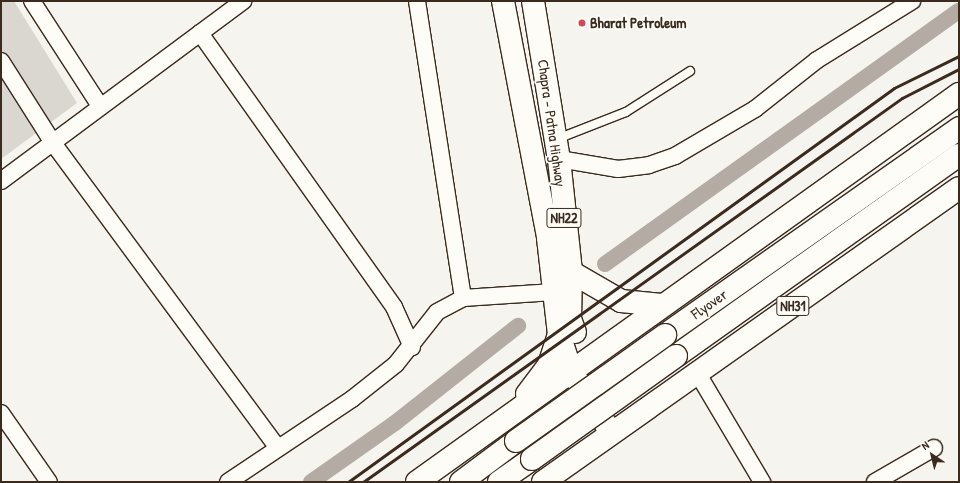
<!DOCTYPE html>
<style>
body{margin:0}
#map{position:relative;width:960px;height:483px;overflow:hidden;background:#f5f4ee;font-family:"Patrick Hand",sans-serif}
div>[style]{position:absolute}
.green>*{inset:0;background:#dad6d0}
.canal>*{height:16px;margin:-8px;padding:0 8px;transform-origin:8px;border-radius:8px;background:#b4aca4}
.roads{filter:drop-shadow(1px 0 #3b2a1e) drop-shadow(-1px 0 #3b2a1e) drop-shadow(0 1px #3b2a1e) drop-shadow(0 -1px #3b2a1e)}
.service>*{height:8px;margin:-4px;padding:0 4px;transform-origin:4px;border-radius:4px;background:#fdfcf7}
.minor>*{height:16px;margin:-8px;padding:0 8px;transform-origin:8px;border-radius:8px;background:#fdfcf7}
.trunk>*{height:22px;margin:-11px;padding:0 11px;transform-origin:11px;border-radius:11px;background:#fdfcf7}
.rail>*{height:3px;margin:-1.5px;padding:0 1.5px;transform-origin:1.5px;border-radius:1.5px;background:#3b2a1e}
.bridges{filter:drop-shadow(1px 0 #3b2a1e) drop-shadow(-1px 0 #3b2a1e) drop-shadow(0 1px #3b2a1e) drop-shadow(0 -1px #3b2a1e)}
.trunk-bridge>*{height:22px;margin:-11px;padding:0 11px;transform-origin:11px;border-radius:11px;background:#fdfcf7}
.dots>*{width:11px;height:11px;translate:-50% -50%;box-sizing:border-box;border:2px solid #fdfcf7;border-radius:50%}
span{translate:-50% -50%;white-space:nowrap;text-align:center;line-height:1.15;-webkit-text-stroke:3.5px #fdfcf7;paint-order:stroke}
.shield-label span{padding:1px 3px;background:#fdfcf7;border:1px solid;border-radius:3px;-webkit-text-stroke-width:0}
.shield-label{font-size:14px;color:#3b2a1e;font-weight:700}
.poi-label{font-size:15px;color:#3b2a1e;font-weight:700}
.left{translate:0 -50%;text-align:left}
.street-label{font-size:15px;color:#3b2a1e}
.frame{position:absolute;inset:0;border:2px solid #3b2a1e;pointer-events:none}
.north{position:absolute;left:912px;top:435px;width:40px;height:40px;-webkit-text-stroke:3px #fdfcf7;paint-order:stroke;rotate:325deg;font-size:11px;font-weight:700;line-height:16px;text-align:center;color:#3b2a1e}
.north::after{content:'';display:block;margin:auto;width:14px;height:18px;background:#3b2a1e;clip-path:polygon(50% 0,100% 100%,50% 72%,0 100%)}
</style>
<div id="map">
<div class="green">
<i style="clip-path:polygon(1px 1px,14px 1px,77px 103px,1px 159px)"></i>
</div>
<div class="canal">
<i style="left:605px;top:264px;width:435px;rotate:-35.6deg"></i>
<i style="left:311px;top:482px;width:103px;rotate:-35.1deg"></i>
<i style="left:395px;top:423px;width:157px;rotate:-38.3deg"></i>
</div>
<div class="roads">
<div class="service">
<i style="left:557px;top:139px;width:74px;rotate:-21.4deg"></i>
<i style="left:626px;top:112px;width:76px;rotate:-32.6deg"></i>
</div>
<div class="minor">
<i style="left:32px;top:1px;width:125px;rotate:57.1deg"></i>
<i style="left:417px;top:1px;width:301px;rotate:81.2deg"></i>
<i style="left:200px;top:33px;width:336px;rotate:54.7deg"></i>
<i style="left:394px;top:307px;width:44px;rotate:65.8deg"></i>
<i style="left:1px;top:61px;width:97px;rotate:57.6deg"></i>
<i style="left:53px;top:143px;width:378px;rotate:53.6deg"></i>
<i style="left:559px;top:159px;width:60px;rotate:9.6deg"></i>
<i style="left:618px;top:169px;width:31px;rotate:-7deg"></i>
<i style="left:649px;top:165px;width:28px;rotate:-19deg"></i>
<i style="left:675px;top:156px;width:93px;rotate:-30.4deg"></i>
<i style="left:755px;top:109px;width:79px;rotate:-38.3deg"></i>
<i style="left:817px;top:60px;width:112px;rotate:-31.8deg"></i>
<i style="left:1px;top:181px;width:302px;rotate:-36.6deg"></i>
<i style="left:698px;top:374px;width:126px;rotate:59.3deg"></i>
<i style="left:1px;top:413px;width:84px;rotate:55.2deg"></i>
<i style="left:228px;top:482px;width:149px;rotate:-33.8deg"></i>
<i style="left:352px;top:399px;width:56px;rotate:-38.5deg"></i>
<i style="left:396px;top:364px;width:66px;rotate:-51.7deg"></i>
<i style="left:437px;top:312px;width:30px;rotate:-28deg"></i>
<i style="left:463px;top:298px;width:91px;rotate:-3.8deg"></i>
<i style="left:875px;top:482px;width:68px;rotate:-30deg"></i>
</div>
<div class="trunk">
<i style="left:503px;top:1px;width:241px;rotate:79.2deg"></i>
<i style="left:548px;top:238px;width:97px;rotate:83.5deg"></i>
<i style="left:559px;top:334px;width:39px;rotate:72deg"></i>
<i style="left:571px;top:371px;width:68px;rotate:57deg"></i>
<i style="left:533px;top:1px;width:160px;rotate:80.7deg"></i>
<i style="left:559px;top:159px;width:114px;rotate:83.9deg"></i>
<i style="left:571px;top:272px;width:47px;rotate:91.2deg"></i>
<i style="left:570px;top:319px;width:14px;rotate:69deg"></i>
<i style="left:571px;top:272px;width:58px;rotate:30.1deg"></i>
<i style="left:621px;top:301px;width:41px;rotate:5.6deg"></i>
<i style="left:665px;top:335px;width:360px;rotate:-35.1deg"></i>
<i style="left:676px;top:356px;width:347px;rotate:-35.4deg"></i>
<i style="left:527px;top:394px;width:36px;rotate:-53deg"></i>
<i style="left:549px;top:365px;width:33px;rotate:-72deg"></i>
<i style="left:417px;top:482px;width:667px;rotate:-35.6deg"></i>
<i style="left:461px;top:482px;width:69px;rotate:-36.7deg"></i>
<i style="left:499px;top:482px;width:40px;rotate:-34.9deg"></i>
<i style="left:543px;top:482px;width:509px;rotate:-35.25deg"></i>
</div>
</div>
<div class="rail">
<i style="left:348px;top:482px;width:673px;rotate:-35.81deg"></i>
<i style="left:894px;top:88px;width:72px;rotate:-26.2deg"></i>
<i style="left:363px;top:482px;width:662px;rotate:-35.47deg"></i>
<i style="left:902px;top:98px;width:64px;rotate:-27deg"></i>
</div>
<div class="bridges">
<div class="trunk-bridge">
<i style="left:516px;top:441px;width:183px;rotate:-35.4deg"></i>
<i style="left:532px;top:459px;width:177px;rotate:-35.6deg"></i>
</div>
</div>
<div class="dots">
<i style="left:582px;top:23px;background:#d1495b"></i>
</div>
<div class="shield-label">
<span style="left:564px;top:218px">NH22</span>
<span style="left:793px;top:306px">NH31</span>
</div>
<div class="poi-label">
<span class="left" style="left:590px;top:23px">Bharat Petroleum</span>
</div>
<div class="street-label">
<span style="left:552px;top:123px;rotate:82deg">Chapra - Patna Highway</span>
<span style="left:709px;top:304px;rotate:-35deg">Flyover</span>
</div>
<div class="frame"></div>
<div class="north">N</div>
</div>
